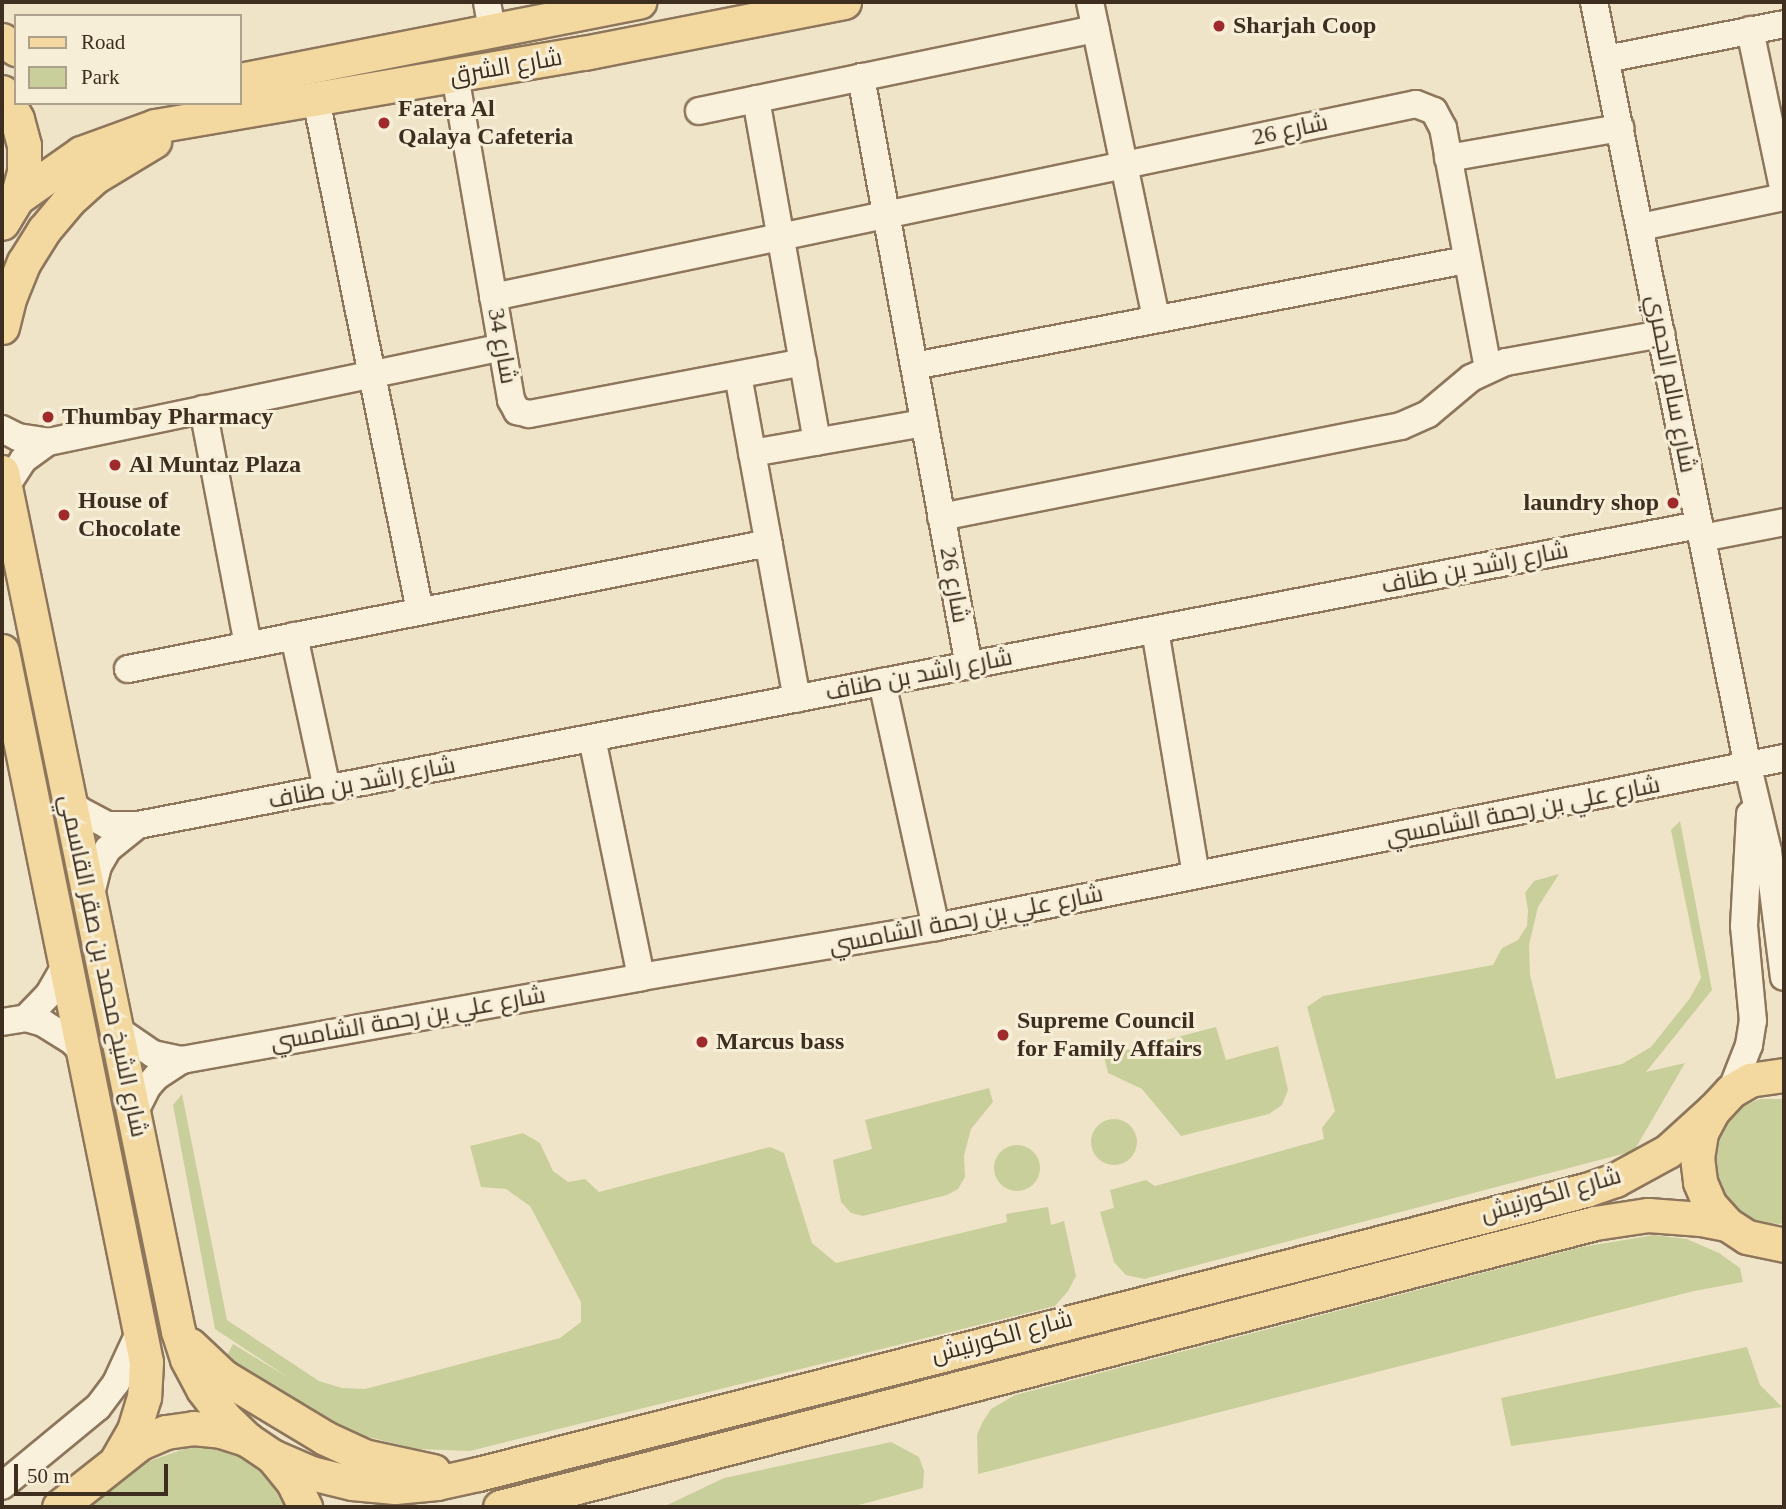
<!DOCTYPE html>
<meta charset="utf-8">
<style>
body{margin:0}
#map{position:relative;width:1786px;height:1509px;overflow:hidden;background:#f0e4c8;font-family:"Times New Roman",Cairo,serif}
div>[style]{position:absolute}
.green>*{inset:0;background:#c9cf9b}
.round{border-radius:50%}
.roads{filter:drop-shadow(2px 0 #8d765c) drop-shadow(-2px 0 #8d765c) drop-shadow(0 2px #8d765c) drop-shadow(0 -2px #8d765c)}
.minor>*{height:26px;margin:-13px;padding:0 13px;transform-origin:13px;border-radius:13px;background:#faf1dc}
.major>*{height:33px;margin:-16.5px;padding:0 16.5px;transform-origin:16.5px;border-radius:16.5px;background:#f3d9a0}
.dots>*{width:19px;height:19px;translate:-50% -50%;box-sizing:border-box;border:4px solid #f7eed8;border-radius:50%}
span{translate:-50% -50%;white-space:nowrap;text-align:center;line-height:1.15;-webkit-text-stroke:6px #f7eed8;paint-order:stroke}
.poi-label{font-size:24px;color:#3d2e20;font-weight:700}
.left{translate:0 -50%;text-align:left}
.right{translate:-100% -50%;text-align:right}
.street-label{font-size:24px;color:#3d2e20}
.frame{position:absolute;inset:0;border:4px solid #3d2e20;pointer-events:none}
.legend{position:absolute;left:14px;top:14px;width:228px;height:91px;box-sizing:border-box;background:#f7eed8;border:2px solid #ada18e;margin:0;padding:9px 12px;list-style:none;font-size:21px;color:#3d2e20}
.legend li{display:flex;align-items:center;gap:14px;height:35px}
.legend b{width:35px;border:2px solid #ada18e}
.scale{position:absolute;left:14px;top:1464px;width:154px;height:32px;box-sizing:border-box;border:4px solid #3d2e20;border-top:0;padding-left:9px;font-size:21px;line-height:24px;white-space:nowrap;color:#3d2e20;-webkit-text-stroke:5px #f7eed8;paint-order:stroke}
</style>
<div id="map">
<div class="green">
<i style="clip-path:polygon(1680px 821px,1712px 990px,1646px 1072px,1685px 1063px,1634px 1151px,1144px 1279px,1126px 1275px,1114px 1262px,1100px 1212px,1114px 1208px,1110px 1190px,1146px 1180px,1155px 1186px,1324px 1139px,1322px 1128px,1335px 1111px,1307px 1007px,1323px 996px,1493px 965px,1502px 948px,1518px 940px,1527px 926px,1528px 910px,1525px 893px,1534px 881px,1559px 874px,1538px 907px,1529px 945px,1530px 975px,1556px 1079px,1622px 1064px,1651px 1047px,1690px 998px,1701px 978px,1671px 830px)"></i>
<i style="clip-path:polygon(1216px 1027px,1226px 1060px,1278px 1046px,1288px 1090px,1282px 1105px,1269px 1114px,1181px 1136px,1142px 1089px,1108px 1073px,1104px 1056px)"></i>
<i style="clip-path:polygon(989px 1088px,993px 1102px,971px 1129px,964px 1156px,965px 1177px,958px 1189px,947px 1195px,863px 1216px,851px 1213px,841px 1202px,833px 1160px,872px 1149px,865px 1120px)"></i>
<i style="clip-path:polygon(182px 1094px,227px 1320px,319px 1381px,342px 1388px,365px 1389px,560px 1338px,581px 1322px,581px 1302px,530px 1206px,506px 1189px,481px 1187px,470px 1146px,523px 1133px,540px 1143px,553px 1171px,568px 1182px,585px 1179px,599px 1192px,770px 1147px,784px 1153px,812px 1243px,836px 1263px,1007px 1222px,1006px 1214px,1048px 1207px,1051px 1225px,1064px 1221px,1076px 1276px,1068px 1291px,1055px 1306px,470px 1451px,417px 1449px,360px 1435px,291px 1403px,225px 1359px,233px 1344px,289px 1378px,215px 1329px,173px 1105px)"></i>
<i style="clip-path:polygon(1760px 1099px,1784px 1099px,1784px 1223px,1779px 1224px,1758px 1222px,1739px 1213px,1724px 1198px,1715px 1180px,1712px 1159px,1715px 1139px,1726px 1121px,1741px 1107px)"></i>
<i class="round" style="left:1091px;top:1119px;width:46px;height:46px"></i>
<i class="round" style="left:994px;top:1145px;width:46px;height:46px"></i>
<i style="clip-path:polygon(1654px 1235px,1687px 1239px,1719px 1253px,1740px 1268px,1743px 1282px,1694px 1291px,978px 1474px,977px 1435px,982px 1423px,991px 1409px,1015px 1395px,1582px 1247px)"></i>
<i style="clip-path:polygon(1747px 1347px,1760px 1385px,1782px 1407px,1511px 1446px,1501px 1398px)"></i>
<i style="clip-path:polygon(891px 1442px,919px 1457px,924px 1471px,923px 1488px,851px 1507px,663px 1507px,724px 1478px)"></i>
<i style="clip-path:polygon(190px 1447px,226px 1449px,249px 1460px,279px 1490px,286px 1507px,85px 1507px,141px 1464px)"></i>
</div>
<div class="roads">
<div class="minor">
<i style="left:487px;top:2px;width:28px;rotate:80deg"></i>
<i style="left:1090px;top:2px;width:324px;rotate:78.2deg"></i>
<i style="left:1594px;top:2px;width:780px;rotate:78.62deg"></i>
<i style="left:1748px;top:767px;width:86px;rotate:76.6deg"></i>
<i style="left:1768px;top:851px;width:127px;rotate:82.8deg"></i>
<i style="left:1750px;top:30px;width:167px;rotate:78.2deg"></i>
<i style="left:1606px;top:59px;width:181px;rotate:-11.1deg"></i>
<i style="left:455px;top:75px;width:330px;rotate:80.2deg"></i>
<i style="left:511px;top:400px;width:13px;rotate:61deg"></i>
<i style="left:517px;top:411px;width:12px;rotate:14deg"></i>
<i style="left:529px;top:414px;width:279px;rotate:-10.7deg"></i>
<i style="left:861px;top:77px;width:599px;rotate:79.61deg"></i>
<i style="left:316px;top:99px;width:522px;rotate:78.52deg"></i>
<i style="left:756px;top:99px;width:348px;rotate:79.9deg"></i>
<i style="left:699px;top:111px;width:405px;rotate:-11.7deg"></i>
<i style="left:1448px;top:158px;width:175px;rotate:-9.9deg"></i>
<i style="left:1640px;top:227px;width:147px;rotate:-11.8deg"></i>
<i style="left:493px;top:297px;width:943px;rotate:-11.81deg"></i>
<i style="left:1416px;top:104px;width:19px;rotate:21deg"></i>
<i style="left:1434px;top:111px;width:19px;rotate:62deg"></i>
<i style="left:1443px;top:128px;width:245px;rotate:79.4deg"></i>
<i style="left:914px;top:366px;width:562px;rotate:-10.87deg"></i>
<i style="left:738px;top:375px;width:329px;rotate:79.7deg"></i>
<i style="left:203px;top:409px;width:240px;rotate:79.2deg"></i>
<i style="left:2px;top:429px;width:18px;rotate:27deg"></i>
<i style="left:18px;top:437px;width:30px;rotate:9deg"></i>
<i style="left:48px;top:442px;width:464px;rotate:-11.8deg"></i>
<i style="left:752px;top:453px;width:175px;rotate:-9.9deg"></i>
<i style="left:5px;top:488px;width:33px;rotate:-57deg"></i>
<i style="left:23px;top:460px;width:31px;rotate:-36deg"></i>
<i style="left:941px;top:517px;width:469px;rotate:-11.2deg"></i>
<i style="left:1401px;top:426px;width:30px;rotate:-24deg"></i>
<i style="left:1428px;top:414px;width:56px;rotate:-39.9deg"></i>
<i style="left:1471px;top:378px;width:38px;rotate:-25deg"></i>
<i style="left:1506px;top:362px;width:158px;rotate:-10.2deg"></i>
<i style="left:1702px;top:538px;width:84px;rotate:-11deg"></i>
<i style="left:1155px;top:630px;width:247px;rotate:80.5deg"></i>
<i style="left:294px;top:636px;width:157px;rotate:77.8deg"></i>
<i style="left:128px;top:669px;width:653px;rotate:-11.12deg"></i>
<i style="left:882px;top:682px;width:251px;rotate:77.6deg"></i>
<i style="left:592px;top:738px;width:244px;rotate:78.4deg"></i>
<i style="left:68px;top:798px;width:16px;rotate:47deg"></i>
<i style="left:79px;top:810px;width:32px;rotate:28deg"></i>
<i style="left:107px;top:825px;width:31px"></i>
<i style="left:138px;top:825px;width:1590px;rotate:-10.88deg"></i>
<i style="left:90px;top:898px;width:33px;rotate:-76deg"></i>
<i style="left:98px;top:866px;width:20px;rotate:-60deg"></i>
<i style="left:108px;top:849px;width:38px;rotate:-39deg"></i>
<i style="left:26px;top:1018px;width:33px;rotate:-46deg"></i>
<i style="left:49px;top:994px;width:34px;rotate:-60deg"></i>
<i style="left:2px;top:1022px;width:24px;rotate:-9deg"></i>
<i style="left:26px;top:1018px;width:18px;rotate:16deg"></i>
<i style="left:43px;top:1023px;width:34px;rotate:32deg"></i>
<i style="left:72px;top:1041px;width:18px;rotate:47deg"></i>
<i style="left:115px;top:1028px;width:46px;rotate:34.4deg"></i>
<i style="left:153px;top:1054px;width:30px;rotate:12deg"></i>
<i style="left:1731px;top:1091px;width:49px;rotate:-68.6deg"></i>
<i style="left:1749px;top:1045px;width:24px;rotate:-81deg"></i>
<i style="left:1753px;top:1021px;width:95px;rotate:-95.4deg"></i>
<i style="left:1744px;top:926px;width:112px;rotate:-86.9deg"></i>
<i style="left:133px;top:1115px;width:31px;rotate:-63deg"></i>
<i style="left:147px;top:1087px;width:15px;rotate:-48deg"></i>
<i style="left:157px;top:1076px;width:30px;rotate:-33deg"></i>
<i style="left:182px;top:1060px;width:466px;rotate:-10.2deg"></i>
<i style="left:641px;top:977px;width:299px;rotate:-9.6deg"></i>
<i style="left:936px;top:927px;width:865px;rotate:-11.27deg"></i>
<i style="left:2px;top:1486px;width:124px;rotate:-39.5deg"></i>
<i style="left:98px;top:1407px;width:30px;rotate:-53deg"></i>
<i style="left:116px;top:1383px;width:60px;rotate:-65.2deg"></i>
</div>
<div class="major">
<i style="left:2px;top:40px;width:17px;rotate:33deg"></i>
<i style="left:240px;top:80px;width:407px;rotate:-11.1deg"></i>
<i style="left:2px;top:92px;width:31px;rotate:61deg"></i>
<i style="left:17px;top:119px;width:27px;rotate:75deg"></i>
<i style="left:24px;top:145px;width:27px;rotate:90deg"></i>
<i style="left:24px;top:172px;width:27px;rotate:105deg"></i>
<i style="left:17px;top:198px;width:29px;rotate:121deg"></i>
<i style="left:17px;top:198px;width:78px;rotate:-35.1deg"></i>
<i style="left:81px;top:153px;width:79px;rotate:-20deg"></i>
<i style="left:155px;top:126px;width:435px;rotate:-9.7deg"></i>
<i style="left:584px;top:53px;width:265px;rotate:-11.1deg"></i>
<i style="left:2px;top:327px;width:32px;rotate:-76deg"></i>
<i style="left:10px;top:296px;width:37px;rotate:-68deg"></i>
<i style="left:24px;top:262px;width:38px;rotate:-58deg"></i>
<i style="left:44px;top:230px;width:38px;rotate:-50deg"></i>
<i style="left:68px;top:201px;width:38px;rotate:-42deg"></i>
<i style="left:96px;top:176px;width:68px;rotate:-31.1deg"></i>
<i style="left:2px;top:472px;width:877px;rotate:78.42deg"></i>
<i style="left:178px;top:1331px;width:29px;rotate:72deg"></i>
<i style="left:187px;top:1359px;width:34px;rotate:62deg"></i>
<i style="left:203px;top:1389px;width:34px;rotate:53deg"></i>
<i style="left:223px;top:1416px;width:35px;rotate:44deg"></i>
<i style="left:2px;top:651px;width:725px;rotate:78.55deg"></i>
<i style="left:146px;top:1362px;width:35px;rotate:93deg"></i>
<i style="left:144px;top:1397px;width:34px;rotate:107deg"></i>
<i style="left:134px;top:1430px;width:34px;rotate:120deg"></i>
<i style="left:1784px;top:1075px;width:34px;rotate:172deg"></i>
<i style="left:1750px;top:1080px;width:22px;rotate:150deg"></i>
<i style="left:1731px;top:1091px;width:26px;rotate:133deg"></i>
<i style="left:1713px;top:1110px;width:26px;rotate:118deg"></i>
<i style="left:1701px;top:1133px;width:24px;rotate:99deg"></i>
<i style="left:1697px;top:1157px;width:25px;rotate:83deg"></i>
<i style="left:1700px;top:1182px;width:25px;rotate:67deg"></i>
<i style="left:1710px;top:1205px;width:25px;rotate:48deg"></i>
<i style="left:1727px;top:1224px;width:24px;rotate:33deg"></i>
<i style="left:1747px;top:1237px;width:38px;rotate:12deg"></i>
<i style="left:190px;top:1345px;width:47px;rotate:43.3deg"></i>
<i style="left:224px;top:1377px;width:118px;rotate:31.1deg"></i>
<i style="left:325px;top:1438px;width:43px;rotate:24.8deg"></i>
<i style="left:364px;top:1456px;width:71px;rotate:12.3deg"></i>
<i style="left:272px;top:1456px;width:43px;rotate:23.6deg"></i>
<i style="left:311px;top:1473px;width:42px;rotate:13.7deg"></i>
<i style="left:352px;top:1483px;width:43px;rotate:5.3deg"></i>
<i style="left:395px;top:1487px;width:42px;rotate:-5.4deg"></i>
<i style="left:437px;top:1483px;width:42px;rotate:-12.4deg"></i>
<i style="left:478px;top:1474px;width:1144px;rotate:-14.38deg"></i>
<i style="left:1586px;top:1190px;width:31px;rotate:-19deg"></i>
<i style="left:1615px;top:1180px;width:60px;rotate:-28.7deg"></i>
<i style="left:1668px;top:1151px;width:61px;rotate:-42.3deg"></i>
<i style="left:59px;top:1507px;width:103px;rotate:-38.3deg"></i>
<i style="left:140px;top:1443px;width:28px;rotate:-23deg"></i>
<i style="left:166px;top:1432px;width:27px;rotate:-8deg"></i>
<i style="left:193px;top:1428px;width:28px;rotate:6deg"></i>
<i style="left:221px;top:1431px;width:28px;rotate:18deg"></i>
<i style="left:248px;top:1440px;width:29px;rotate:34deg"></i>
<i style="left:272px;top:1456px;width:33px;rotate:51deg"></i>
<i style="left:293px;top:1482px;width:28px;rotate:64deg"></i>
<i style="left:500px;top:1507px;width:1131px;rotate:-14.54deg"></i>
<i style="left:1595px;top:1223px;width:54px;rotate:-8.6deg"></i>
<i style="left:1648px;top:1215px;width:53px;rotate:4.3deg"></i>
<i style="left:1701px;top:1219px;width:26px;rotate:11deg"></i>
</div>
</div>
<div class="dots">
<i style="left:1219px;top:26px;background:#9e2a2b"></i>
<i style="left:384px;top:123px;background:#9e2a2b"></i>
<i style="left:48px;top:417px;background:#9e2a2b"></i>
<i style="left:115px;top:465px;background:#9e2a2b"></i>
<i style="left:1673px;top:503px;background:#9e2a2b"></i>
<i style="left:64px;top:515px;background:#9e2a2b"></i>
<i style="left:1003px;top:1035px;background:#9e2a2b"></i>
<i style="left:702px;top:1042px;background:#9e2a2b"></i>
</div>
<div class="poi-label">
<span class="left" style="left:1233px;top:26px">Sharjah Coop</span>
<span class="left" style="left:398px;top:123px">Fatera Al<br>Qalaya Cafeteria</span>
<span class="left" style="left:62px;top:417px">Thumbay Pharmacy</span>
<span class="left" style="left:129px;top:465px">Al Muntaz Plaza</span>
<span class="left" style="left:78px;top:515px">House of<br>Chocolate</span>
<span class="right" style="left:1659px;top:503px">laundry shop</span>
<span class="left" style="left:1017px;top:1035px">Supreme Council<br>for Family Affairs</span>
<span class="left" style="left:716px;top:1042px">Marcus bass</span>
</div>
<div class="street-label">
<span style="left:506px;top:67px;rotate:-10deg">شارع الشرق</span>
<span style="left:1290px;top:130px;rotate:-12deg">شارع 26</span>
<span style="left:502px;top:346px;rotate:80deg">شارع 34</span>
<span style="left:1671px;top:384px;rotate:79deg">شارع سالم الجمري</span>
<span style="left:1475px;top:568px;rotate:-11deg">شارع راشد بن طناف</span>
<span style="left:954px;top:585px;rotate:80deg">شارع 26</span>
<span style="left:919px;top:675px;rotate:-11deg">شارع راشد بن طناف</span>
<span style="left:362px;top:783px;rotate:-11deg">شارع راشد بن طناف</span>
<span style="left:1523px;top:811px;rotate:-11deg">شارع علي بن رحمة الشامسي</span>
<span style="left:966px;top:920px;rotate:-11deg">شارع علي بن رحمة الشامسي</span>
<span style="left:103px;top:966px;rotate:78deg">شارع الشيخ محمد بن صقر القاسمي</span>
<span style="left:408px;top:1019px;rotate:-10deg">شارع علي بن رحمة الشامسي</span>
<span style="left:1551px;top:1195px;rotate:-16deg">شارع الكورنيش</span>
<span style="left:1002px;top:1337px;rotate:-15deg">شارع الكورنيش</span>
</div>
<div class="frame"></div>
<ul class="legend">
<li><b style="height:9px;background:#f3d9a0"></b>Road</li>
<li><b style="height:19px;background:#c9cf9b"></b>Park</li>
</ul>
<div class="scale">50 m</div>
</div>
